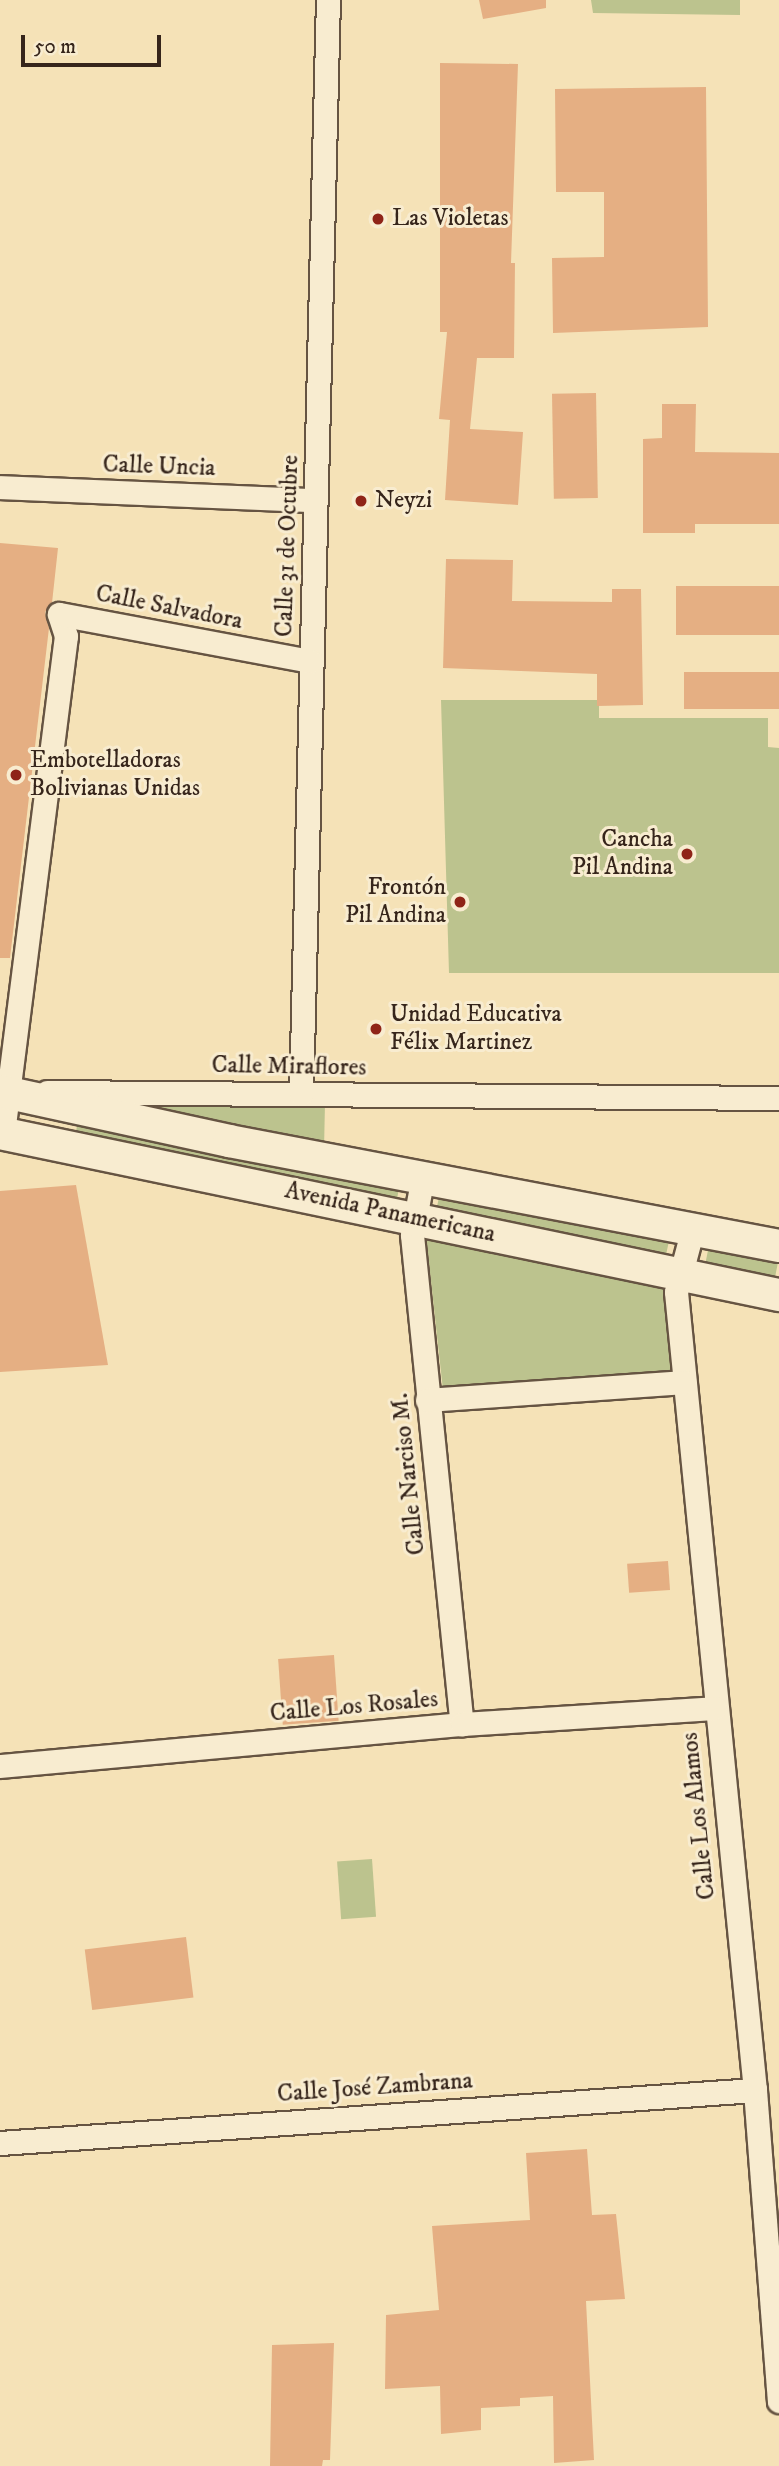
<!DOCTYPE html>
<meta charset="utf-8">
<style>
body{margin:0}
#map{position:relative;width:779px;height:2466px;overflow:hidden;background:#f5e2b7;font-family:"IM FELL DW Pica",serif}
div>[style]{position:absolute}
.green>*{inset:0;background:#bcc38e;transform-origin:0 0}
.building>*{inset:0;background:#e5af83;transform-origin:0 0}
.roads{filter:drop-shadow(2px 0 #665442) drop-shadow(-2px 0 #665442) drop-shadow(0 2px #665442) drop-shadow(0 -2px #665442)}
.street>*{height:23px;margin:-11.5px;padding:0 11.5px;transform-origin:11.5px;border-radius:11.5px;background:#f8ecd0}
.secondary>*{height:32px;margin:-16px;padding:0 16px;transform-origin:16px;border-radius:16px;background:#f8ecd0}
.dots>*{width:19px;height:19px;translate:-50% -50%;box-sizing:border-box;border:4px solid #f8ecd0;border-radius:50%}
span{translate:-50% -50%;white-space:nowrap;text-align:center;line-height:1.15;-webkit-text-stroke:6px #f8ecd0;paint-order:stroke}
.poi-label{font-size:24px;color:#36251b}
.left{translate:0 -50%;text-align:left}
.right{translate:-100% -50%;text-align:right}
.street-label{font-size:24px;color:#36251b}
.scale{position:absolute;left:21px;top:35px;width:140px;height:32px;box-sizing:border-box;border:4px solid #36251b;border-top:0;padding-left:9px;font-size:21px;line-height:24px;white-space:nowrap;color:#36251b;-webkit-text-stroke:5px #f8ecd0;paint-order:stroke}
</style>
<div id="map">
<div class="green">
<i style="clip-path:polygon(591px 0,740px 0,740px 15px,593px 13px)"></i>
<i style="clip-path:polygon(441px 700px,599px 700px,599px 718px,768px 718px,768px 747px,779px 748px,779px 973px,449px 973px)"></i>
<i style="clip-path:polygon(142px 1101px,325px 1103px,324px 1149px,141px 1115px)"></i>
<i style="left:78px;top:1121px;width:328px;height:16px;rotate:11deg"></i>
<i style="left:441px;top:1188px;width:234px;height:23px;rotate:12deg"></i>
<i style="clip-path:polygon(426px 1236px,663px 1283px,672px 1374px,443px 1390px)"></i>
<i style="left:709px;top:1245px;width:71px;height:25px;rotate:11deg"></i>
<i style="left:372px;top:1859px;width:58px;height:35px;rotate:86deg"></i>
</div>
<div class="building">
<i style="clip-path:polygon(479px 0,546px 0,546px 8px,483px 19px)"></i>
<i style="clip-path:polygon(440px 63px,518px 64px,511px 263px,515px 263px,514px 358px,477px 358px,470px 429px,523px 432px,518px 505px,445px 500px,450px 420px,439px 419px,447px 332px,440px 332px)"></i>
<i style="clip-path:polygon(706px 87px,708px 327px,553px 333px,552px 258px,604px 257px,604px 192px,556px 192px,555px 89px)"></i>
<i style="left:596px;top:393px;width:105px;height:44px;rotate:89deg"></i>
<i style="clip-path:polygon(662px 404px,696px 404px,695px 452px,779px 453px,779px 524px,695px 524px,695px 533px,643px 533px,643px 439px,662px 438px)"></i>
<i style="clip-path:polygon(0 543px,58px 548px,52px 603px,45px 612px,49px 628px,10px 958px,0 958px)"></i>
<i style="clip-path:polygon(446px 559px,513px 560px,512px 601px,612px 602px,612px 589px,641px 589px,643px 705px,597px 706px,597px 674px,443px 668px)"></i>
<i style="left:676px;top:586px;width:103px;height:49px"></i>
<i style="left:779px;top:672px;width:37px;height:95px;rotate:90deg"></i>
<i style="clip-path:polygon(76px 1185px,108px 1365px,0 1372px,0 1191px)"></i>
<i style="left:668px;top:1561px;width:29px;height:41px;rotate:86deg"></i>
<i style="left:334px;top:1655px;width:66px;height:56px;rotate:86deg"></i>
<i style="left:186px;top:1937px;width:61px;height:102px;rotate:83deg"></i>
<i style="clip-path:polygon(587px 2149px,592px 2215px,616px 2214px,625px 2299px,586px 2301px,594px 2460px,554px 2463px,553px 2396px,520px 2398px,520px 2406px,481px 2408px,481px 2430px,441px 2434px,440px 2386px,385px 2389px,386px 2315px,439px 2310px,432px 2226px,530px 2220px,526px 2153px)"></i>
<i style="clip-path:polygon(334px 2343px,330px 2460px,323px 2460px,322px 2466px,270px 2466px,272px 2345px)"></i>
</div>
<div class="roads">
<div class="street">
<i style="left:0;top:487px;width:315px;rotate:2.4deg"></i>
<i style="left:47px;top:1092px;width:732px;rotate:0.47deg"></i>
<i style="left:301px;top:1094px;width:1094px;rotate:-88.59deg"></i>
<i style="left:3px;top:1133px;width:501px;rotate:-82.78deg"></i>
<i style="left:66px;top:636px;width:23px;rotate:-108deg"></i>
<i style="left:59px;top:614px;width:256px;rotate:10.6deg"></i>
<i style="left:423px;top:1176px;width:60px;rotate:100.6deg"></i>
<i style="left:412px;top:1235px;width:492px;rotate:84.2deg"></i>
<i style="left:693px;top:1228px;width:66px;rotate:104.9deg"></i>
<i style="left:676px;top:1292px;width:802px;rotate:84.35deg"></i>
<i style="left:755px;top:2090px;width:312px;rotate:85.6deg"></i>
<i style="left:427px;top:1400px;width:258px;rotate:-4deg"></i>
<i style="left:0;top:1766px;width:464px;rotate:-5.2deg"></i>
<i style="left:462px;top:1724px;width:253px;rotate:-3.6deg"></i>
<i style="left:0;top:2143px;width:757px;rotate:-4.02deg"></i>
</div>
<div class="secondary">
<i style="left:0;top:1091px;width:234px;rotate:12.3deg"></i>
<i style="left:229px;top:1141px;width:560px;rotate:10.81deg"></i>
<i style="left:0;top:1133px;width:796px;rotate:11.75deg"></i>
</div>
</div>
<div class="dots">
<i style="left:378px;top:219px;background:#8f2418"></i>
<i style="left:361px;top:501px;background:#8f2418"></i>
<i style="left:16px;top:775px;background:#8f2418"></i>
<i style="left:687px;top:854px;background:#8f2418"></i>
<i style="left:460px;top:902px;background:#8f2418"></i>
<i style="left:376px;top:1029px;background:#8f2418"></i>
</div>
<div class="poi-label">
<span class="left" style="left:392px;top:219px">Las Violetas</span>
<span class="left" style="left:375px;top:501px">Neyzi</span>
<span class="left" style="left:30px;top:775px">Embotelladoras<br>Bolivianas Unidas</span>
<span class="right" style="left:673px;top:854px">Cancha<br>Pil Andina</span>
<span class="right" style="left:446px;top:902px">Frontón<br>Pil Andina</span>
<span class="left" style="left:390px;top:1029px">Unidad Educativa<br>Félix Martinez</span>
</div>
<div class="street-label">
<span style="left:159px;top:467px;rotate:2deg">Calle Uncia</span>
<span style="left:288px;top:546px;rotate:-88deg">Calle 31 de Octubre</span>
<span style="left:169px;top:608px;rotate:11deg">Calle Salvadora</span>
<span style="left:289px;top:1067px;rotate:1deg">Calle Miraflores</span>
<span style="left:390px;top:1213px;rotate:12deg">Avenida Panamericana</span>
<span style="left:409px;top:1474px;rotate:-96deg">Calle Narciso M.</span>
<span style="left:354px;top:1707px;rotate:-5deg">Calle Los Rosales</span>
<span style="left:699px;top:1816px;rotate:-96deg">Calle Los Alamos</span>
<span style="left:375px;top:2088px;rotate:-4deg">Calle José Zambrana</span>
</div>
<div class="scale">50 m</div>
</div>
